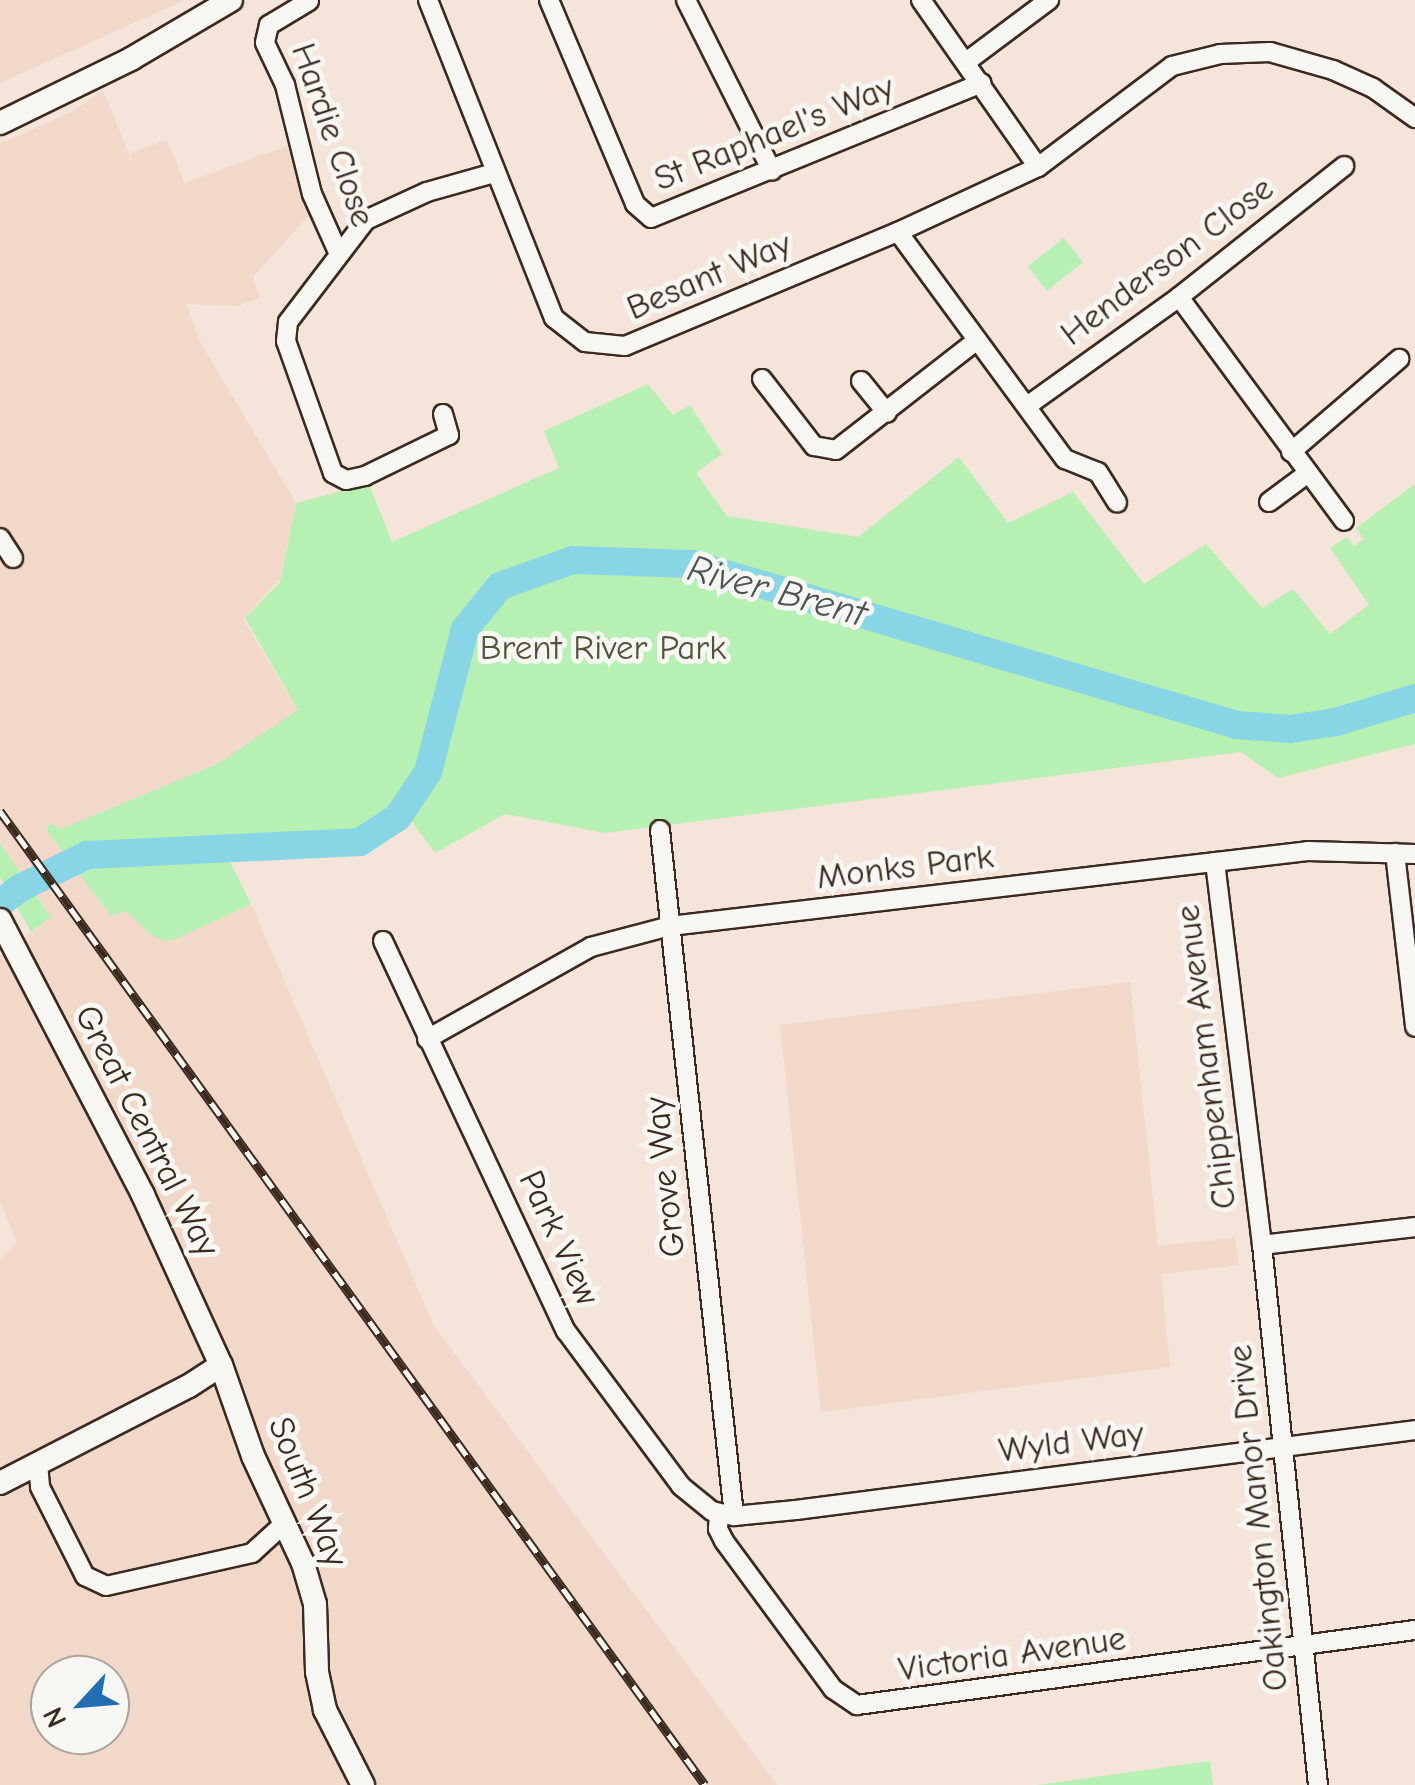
<!DOCTYPE html>
<style>
body{margin:0}
#map{position:relative;width:1415px;height:1785px;overflow:hidden;background:#f4e4d9;font-family:"Comic Neue",sans-serif}
div>[style]{position:absolute}
.built>*{inset:0;background:#f2d8c8}
.green>*{inset:0;background:#b7f0b3;transform-origin:0 0}
.river>*{height:28px;margin:-14px;padding:0 14px;transform-origin:14px;border-radius:14px;background:#87d5e5}
.roads{filter:drop-shadow(2px 0 #3b2a1e) drop-shadow(-2px 0 #3b2a1e) drop-shadow(0 2px #3b2a1e) drop-shadow(0 -2px #3b2a1e)}
.minor>*{height:18px;margin:-9px;padding:0 9px;transform-origin:9px;border-radius:9px;background:#f6f6f2}
.secondary>*{height:22px;margin:-11px;padding:0 11px;transform-origin:11px;border-radius:11px;background:#f6f6f2}
.rail>*{height:9px;margin-top:-4.5px;transform-origin:0;background:repeating-linear-gradient(90deg,#f6f6f2 0 15px,#3b2a1e 0 30px);box-sizing:border-box;border-block:2px solid #3b2a1e}
span{translate:-50% -50%;white-space:nowrap;text-align:center;line-height:1.15;-webkit-text-stroke:10px #f6f6f2;paint-order:stroke}
.street-label{font-size:35px;color:#3b2a1e}
.park-label{font-size:35px;color:#54523c}
.water-label{font-size:38px;color:#4e5550;font-style:italic}
.north{position:absolute;left:30px;top:1655px;width:100px;height:100px;box-sizing:border-box;background:#f6f6f2;border:2px solid #aba49d;border-radius:50%;rotate:244deg;font-size:28px;font-weight:700;line-height:40px;text-align:center;color:#3b2a1e}
.north::after{content:'';display:block;margin:auto;width:35px;height:45px;background:#1f6fb2;clip-path:polygon(50% 0,100% 100%,50% 72%,0 100%)}
</style>
<div id="map">
<div class="built">
<i style="clip-path:polygon(0 0,185px 0,0 83px)"></i>
<i style="clip-path:polygon(evenodd,103px 90px,137px 174px,130px 153px,167px 140px,184px 183px,287px 146px,311px 213px,253px 277px,260px 297px,239px 306px,186px 304px,201px 344px,296px 503px,280px 579px,243px 619px,298px 710px,217px 764px,61px 829px,46px 830px,111px 916px,126px 911px,151px 935px,180px 937px,251px 904px,434px 1326px,777px 1785px,0 1785px,0 1259px,17px 1242px,0 1202px,0 956px,51px 917px,0 843px,0 144px,73px 111px,103px 90px,50px 1675px,110px 1675px,110px 1735px,50px 1735px,50px 1675px)"></i>
<i style="clip-path:polygon(1130px 982px,1158px 1246px,1235px 1238px,1239px 1265px,1161px 1274px,1170px 1367px,821px 1412px,780px 1025px)"></i>
</div>
<div class="green">
<i style="left:1064px;top:238px;width:31px;height:46px;rotate:52deg"></i>
<i style="clip-path:polygon(648px 384px,673px 415px,690px 405px,722px 454px,696px 473px,727px 516px,858px 537px,959px 457px,1008px 523px,1073px 492px,1144px 584px,1206px 544px,1262px 608px,1293px 589px,1330px 634px,1369px 605px,1330px 548px,1347px 537px,1354px 546px,1364px 539px,1356px 528px,1415px 484px,1415px 744px,1278px 778px,1241px 752px,605px 833px,505px 814px,435px 853px,398px 803px,355px 837px,265px 841px,230px 861px,251px 904px,180px 937px,166px 941px,151px 935px,126px 911px,111px 916px,46px 830px,50px 823px,61px 829px,217px 764px,298px 710px,245px 618px,280px 582px,296px 503px,369px 484px,392px 542px,559px 468px,544px 431px)"></i>
<i style="clip-path:polygon(0 843px,51px 917px,31px 932px,0 877px)"></i>
<i style="clip-path:polygon(1210px 1761px,1213px 1785px,1038px 1785px)"></i>
</div>
<div class="river">
<i style="left:0;top:903px;width:25px;rotate:-37deg"></i>
<i style="left:20px;top:888px;width:75px;rotate:-26.2deg"></i>
<i style="left:87px;top:855px;width:273px;rotate:-2.7deg"></i>
<i style="left:360px;top:842px;width:45px;rotate:-33.3deg"></i>
<i style="left:398px;top:817px;width:54px;rotate:-56.3deg"></i>
<i style="left:428px;top:772px;width:148px;rotate:-75.5deg"></i>
<i style="left:465px;top:629px;width:55px;rotate:-50.9deg"></i>
<i style="left:500px;top:586px;width:77px;rotate:-19.6deg"></i>
<i style="left:573px;top:560px;width:119px;rotate:1.9deg"></i>
<i style="left:692px;top:564px;width:568px;rotate:16.46deg"></i>
<i style="left:1237px;top:725px;width:53px;rotate:4.3deg"></i>
<i style="left:1290px;top:729px;width:47px;rotate:-8.7deg"></i>
<i style="left:1336px;top:722px;width:83px;rotate:-16.9deg"></i>
</div>
<div class="roads">
<div class="minor">
<i style="left:428px;top:0;width:342px;rotate:68.4deg"></i>
<i style="left:554px;top:318px;width:39px;rotate:38deg"></i>
<i style="left:585px;top:342px;width:40px;rotate:5.7deg"></i>
<i style="left:625px;top:346px;width:296px;rotate:-22.7deg"></i>
<i style="left:898px;top:232px;width:154px;rotate:-24.9deg"></i>
<i style="left:1038px;top:167px;width:168px;rotate:-37deg"></i>
<i style="left:1172px;top:66px;width:49px;rotate:-14deg"></i>
<i style="left:1220px;top:54px;width:50px;rotate:-2.3deg"></i>
<i style="left:1270px;top:52px;width:66px;rotate:15.9deg"></i>
<i style="left:1333px;top:70px;width:44px;rotate:24.2deg"></i>
<i style="left:1373px;top:88px;width:52px;rotate:35.5deg"></i>
<i style="left:549px;top:0;width:221px;rotate:67.1deg"></i>
<i style="left:635px;top:204px;width:21px;rotate:41deg"></i>
<i style="left:651px;top:218px;width:357px;rotate:-22.2deg"></i>
<i style="left:686px;top:0;width:191px;rotate:63.3deg"></i>
<i style="left:921px;top:0;width:204px;rotate:55deg"></i>
<i style="left:309px;top:1px;width:47px;rotate:149deg"></i>
<i style="left:269px;top:25px;width:18px;rotate:103deg"></i>
<i style="left:265px;top:43px;width:47px;rotate:64.5deg"></i>
<i style="left:285px;top:85px;width:112px;rotate:76.1deg"></i>
<i style="left:312px;top:194px;width:64px;rotate:65.9deg"></i>
<i style="left:966px;top:62px;width:104px;rotate:-36.8deg"></i>
<i style="left:898px;top:232px;width:282px;rotate:53.7deg"></i>
<i style="left:1065px;top:459px;width:35px;rotate:22deg"></i>
<i style="left:1098px;top:472px;width:36px;rotate:58deg"></i>
<i style="left:1179px;top:297px;width:278px;rotate:53.6deg"></i>
<i style="left:762px;top:379px;width:85px;rotate:52.2deg"></i>
<i style="left:814px;top:446px;width:22px;rotate:10deg"></i>
<i style="left:836px;top:450px;width:177px;rotate:-37.9deg"></i>
<i style="left:861px;top:381px;width:41px;rotate:50.9deg"></i>
<i style="left:1027px;top:406px;width:187px;rotate:-35.6deg"></i>
<i style="left:1179px;top:297px;width:211px;rotate:-38.4deg"></i>
<i style="left:443px;top:414px;width:22px;rotate:74deg"></i>
<i style="left:449px;top:435px;width:93px;rotate:154deg"></i>
<i style="left:365px;top:476px;width:19px;rotate:168deg"></i>
<i style="left:346px;top:480px;width:15px;rotate:-152deg"></i>
<i style="left:333px;top:473px;width:140px;rotate:-109.6deg"></i>
<i style="left:286px;top:341px;width:19px;rotate:-84deg"></i>
<i style="left:288px;top:322px;width:128px;rotate:-52.6deg"></i>
<i style="left:366px;top:220px;width:67px;rotate:-24.7deg"></i>
<i style="left:427px;top:192px;width:70px;rotate:-15.8deg"></i>
<i style="left:1291px;top:452px;width:143px;rotate:-40.7deg"></i>
<i style="left:1269px;top:502px;width:49px;rotate:-36.6deg"></i>
<i style="left:0;top:538px;width:24px;rotate:57deg"></i>
<i style="left:660px;top:830px;width:690px;rotate:83.84deg"></i>
<i style="left:1395px;top:853px;width:175px;rotate:83.4deg"></i>
<i style="left:1215px;top:862px;width:386px;rotate:83deg"></i>
<i style="left:1262px;top:1245px;width:543px;rotate:84.08deg"></i>
<i style="left:383px;top:941px;width:431px;rotate:64.9deg"></i>
<i style="left:566px;top:1331px;width:193px;rotate:53.4deg"></i>
<i style="left:681px;top:1486px;width:40px;rotate:39deg"></i>
<i style="left:712px;top:1511px;width:23px;rotate:13deg"></i>
<i style="left:734px;top:1516px;width:62px;rotate:-5.5deg"></i>
<i style="left:796px;top:1510px;width:624px;rotate:-7.36deg"></i>
<i style="left:427px;top:1039px;width:188px;rotate:-29.3deg"></i>
<i style="left:591px;top:947px;width:82px;rotate:-14.9deg"></i>
<i style="left:670px;top:926px;width:642px;rotate:-6.7deg"></i>
<i style="left:1308px;top:851px;width:107px;rotate:1.6deg"></i>
<i style="left:1262px;top:1245px;width:154px;rotate:-6.7deg"></i>
<i style="left:38px;top:1463px;width:24px;rotate:85deg"></i>
<i style="left:40px;top:1487px;width:100px;rotate:63.2deg"></i>
<i style="left:85px;top:1576px;width:23px;rotate:25deg"></i>
<i style="left:106px;top:1586px;width:150px;rotate:-12.7deg"></i>
<i style="left:252px;top:1553px;width:45px;rotate:-42.3deg"></i>
<i style="left:719px;top:1514px;width:15px;rotate:94deg"></i>
<i style="left:718px;top:1529px;width:13px;rotate:63deg"></i>
<i style="left:724px;top:1541px;width:184px;rotate:53.6deg"></i>
<i style="left:833px;top:1689px;width:29px;rotate:34deg"></i>
<i style="left:857px;top:1705px;width:563px;rotate:-7.66deg"></i>
</div>
<div class="secondary">
<i style="left:0;top:123px;width:146px;rotate:-26deg"></i>
<i style="left:131px;top:59px;width:116px;rotate:-30.5deg"></i>
<i style="left:0;top:920px;width:310px;rotate:62.5deg"></i>
<i style="left:143px;top:1195px;width:187px;rotate:65.4deg"></i>
<i style="left:221px;top:1365px;width:96px;rotate:70.6deg"></i>
<i style="left:253px;top:1456px;width:118px;rotate:65deg"></i>
<i style="left:303px;top:1563px;width:43px;rotate:73.7deg"></i>
<i style="left:315px;top:1604px;width:68px;rotate:88.3deg"></i>
<i style="left:317px;top:1672px;width:39px;rotate:78deg"></i>
<i style="left:325px;top:1710px;width:84px;rotate:63.1deg"></i>
<i style="left:0;top:1483px;width:212px;rotate:-27.2deg"></i>
<i style="left:189px;top:1386px;width:38px;rotate:-33deg"></i>
</div>
</div>
<div class="rail">
<i style="left:0;top:811px;width:1202px;rotate:54.1deg"></i>
</div>
<div class="street-label">
<span style="left:774px;top:133px;rotate:-22deg">St Raphael's Way</span>
<span style="left:333px;top:135px;rotate:71deg">Hardie Close</span>
<span style="left:1167px;top:261px;rotate:-37deg">Henderson Close</span>
<span style="left:709px;top:276px;rotate:-23deg">Besant Way</span>
<span style="left:905px;top:867px;rotate:-7deg">Monks Park</span>
<span style="left:1206px;top:1057px;rotate:-97deg">Chippenham Avenue</span>
<span style="left:147px;top:1131px;rotate:63deg">Great Central Way</span>
<span style="left:665px;top:1177px;rotate:-96deg">Grove Way</span>
<span style="left:559px;top:1238px;rotate:65deg">Park View</span>
<span style="left:1071px;top:1442px;rotate:-7deg">Wyld Way</span>
<span style="left:308px;top:1492px;rotate:68deg">South Way</span>
<span style="left:1258px;top:1518px;rotate:-96deg">Oakington Manor Drive</span>
<span style="left:1012px;top:1654px;rotate:-8deg">Victoria Avenue</span>
</div>
<div class="park-label">
<span style="left:603px;top:648px">Brent River Park</span>
</div>
<div class="water-label">
<span style="left:777px;top:592px;rotate:15deg">River Brent</span>
</div>
<div class="north">N</div>
</div>
